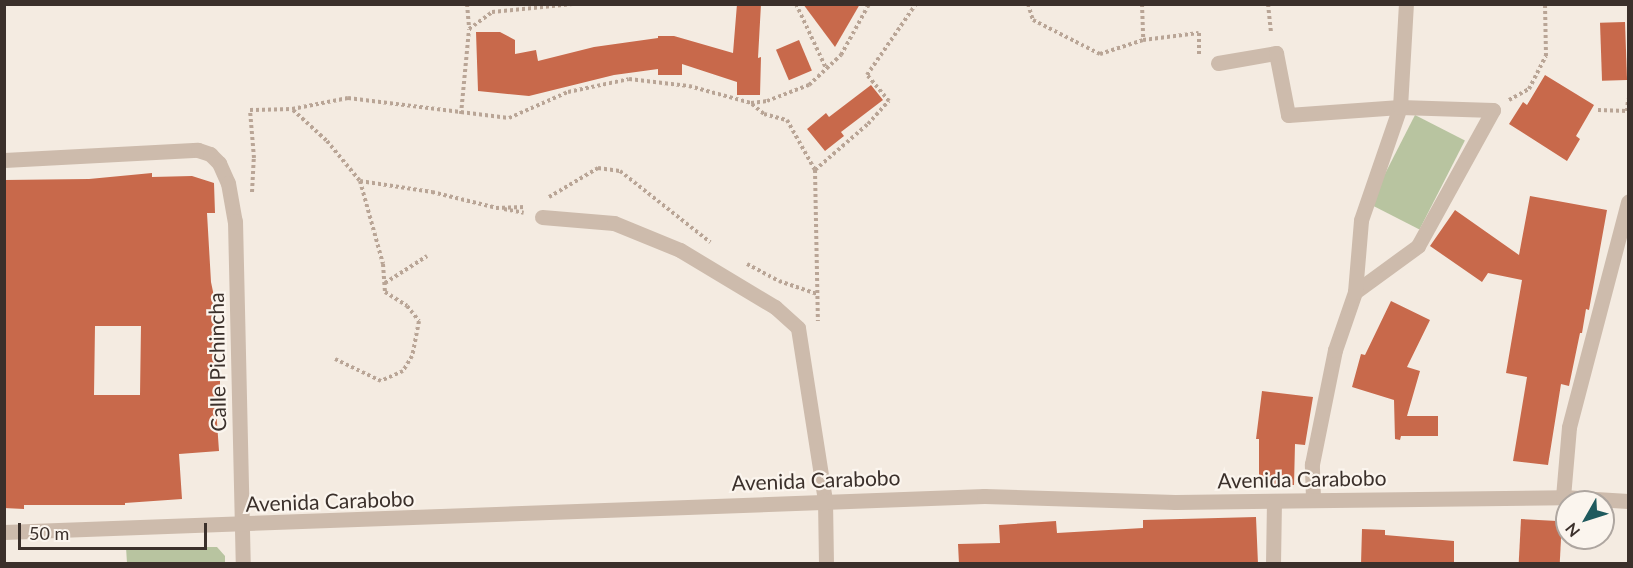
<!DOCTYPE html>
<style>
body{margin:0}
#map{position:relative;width:1633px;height:568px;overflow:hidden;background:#f4ebe1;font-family:Lato,sans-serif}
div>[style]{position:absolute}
.green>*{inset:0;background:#b8c4a0;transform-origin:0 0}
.building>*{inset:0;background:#c8694b;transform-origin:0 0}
.path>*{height:4px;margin-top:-2px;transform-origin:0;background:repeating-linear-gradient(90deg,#b9a596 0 3px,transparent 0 6px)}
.minor>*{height:15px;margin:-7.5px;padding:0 7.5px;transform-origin:7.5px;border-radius:7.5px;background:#cdbbac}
span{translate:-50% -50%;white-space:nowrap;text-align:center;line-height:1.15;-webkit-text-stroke:4.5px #fbf5ee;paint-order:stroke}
.street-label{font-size:21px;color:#3b302b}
.frame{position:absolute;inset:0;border:6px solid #3b302b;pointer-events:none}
.north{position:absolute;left:1555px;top:490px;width:60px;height:60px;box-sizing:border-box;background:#fbf5ee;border:2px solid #aea6a0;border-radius:50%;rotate:231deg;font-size:16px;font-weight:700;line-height:24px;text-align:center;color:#3b302b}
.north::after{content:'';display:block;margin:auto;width:21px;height:27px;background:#1f5a5e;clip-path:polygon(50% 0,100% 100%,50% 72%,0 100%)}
.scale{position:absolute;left:18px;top:523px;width:189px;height:27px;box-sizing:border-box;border:3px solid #3b302b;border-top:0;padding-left:8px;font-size:18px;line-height:21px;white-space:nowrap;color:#3b302b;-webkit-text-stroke:4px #fbf5ee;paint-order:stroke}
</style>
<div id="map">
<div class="green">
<i style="left:1415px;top:115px;width:56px;height:100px;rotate:27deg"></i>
<i style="clip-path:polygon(126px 547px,217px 547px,225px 556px,225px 563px,127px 563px)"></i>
</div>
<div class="building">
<i style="clip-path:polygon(737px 4px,761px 4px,758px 58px,761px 57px,760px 95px,737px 95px,737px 82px,682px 64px,682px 75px,658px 75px,658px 69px,614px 75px,529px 96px,478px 91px,476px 32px,500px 32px,515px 40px,515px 54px,536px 50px,538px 61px,594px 47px,658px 38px,658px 36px,674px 36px,733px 53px)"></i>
<i style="clip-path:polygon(803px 4px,860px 4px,835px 47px)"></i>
<i style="left:1625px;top:22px;width:58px;height:25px;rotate:88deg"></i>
<i style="left:799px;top:40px;width:33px;height:25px;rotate:67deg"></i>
<i style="clip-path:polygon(1545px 75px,1594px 105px,1576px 136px,1580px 139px,1567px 161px,1509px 124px,1523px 102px,1527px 105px)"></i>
<i style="clip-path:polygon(871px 85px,883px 100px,841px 132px,844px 136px,825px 151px,807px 129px,826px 113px,829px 117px)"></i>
<i style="clip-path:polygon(evenodd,152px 173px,152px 177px,192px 176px,214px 183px,215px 213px,207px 213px,211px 282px,216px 306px,214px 380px,220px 380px,220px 408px,216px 408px,219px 451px,179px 454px,182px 499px,125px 503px,125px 505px,24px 505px,24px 509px,4px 508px,4px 180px,89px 179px,152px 173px,95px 326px,141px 326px,140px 395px,94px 395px,95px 326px)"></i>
<i style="clip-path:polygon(1530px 196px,1607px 210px,1589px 310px,1586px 309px,1582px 333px,1580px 333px,1569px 386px,1561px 384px,1548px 465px,1513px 461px,1527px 377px,1506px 373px,1522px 280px,1488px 273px,1482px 282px,1430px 246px,1455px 210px,1519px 255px)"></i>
<i style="clip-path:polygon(1391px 301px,1430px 320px,1407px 367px,1420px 371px,1407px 416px,1438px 416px,1438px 436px,1401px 436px,1400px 440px,1395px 439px,1394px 400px,1352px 387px,1361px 354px,1365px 355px)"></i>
<i style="clip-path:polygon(1262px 391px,1313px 397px,1305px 445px,1295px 444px,1294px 485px,1259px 484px,1259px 439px,1256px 439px)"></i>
<i style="clip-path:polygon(1256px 517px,1258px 564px,959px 564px,958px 544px,1000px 543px,999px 525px,1056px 521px,1057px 533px,1143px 528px,1143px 520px)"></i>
<i style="left:1521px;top:519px;width:41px;height:45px;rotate:3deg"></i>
<i style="clip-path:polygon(1362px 529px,1385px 530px,1385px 535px,1454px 541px,1454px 564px,1361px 564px)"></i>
</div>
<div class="path">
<i style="left:467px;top:4px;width:24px;rotate:85deg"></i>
<i style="left:796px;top:4px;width:71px;rotate:64.9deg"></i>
<i style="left:1028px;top:4px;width:17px;rotate:73deg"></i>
<i style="left:1033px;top:20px;width:75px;rotate:26.9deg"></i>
<i style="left:1100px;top:54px;width:45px;rotate:-18deg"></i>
<i style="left:1143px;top:40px;width:56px;rotate:-7.1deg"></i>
<i style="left:1199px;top:33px;width:22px;rotate:90deg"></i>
<i style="left:1142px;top:4px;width:36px;rotate:88deg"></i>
<i style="left:1268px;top:4px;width:29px;rotate:84deg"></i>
<i style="left:1509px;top:100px;width:23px;rotate:-29deg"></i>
<i style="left:1529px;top:89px;width:37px;rotate:-63deg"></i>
<i style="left:1546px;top:56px;width:52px;rotate:-91.1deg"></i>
<i style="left:752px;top:104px;width:16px;rotate:40deg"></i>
<i style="left:764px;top:114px;width:24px;rotate:15deg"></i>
<i style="left:787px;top:120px;width:57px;rotate:60.8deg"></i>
<i style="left:815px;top:170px;width:151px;rotate:88.9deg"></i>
<i style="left:293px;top:110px;width:46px;rotate:42.4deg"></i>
<i style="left:327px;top:141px;width:52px;rotate:50.5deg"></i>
<i style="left:360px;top:181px;width:86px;rotate:74.5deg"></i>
<i style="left:383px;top:264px;width:28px;rotate:86deg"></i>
<i style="left:385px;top:292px;width:26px;rotate:32deg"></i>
<i style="left:407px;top:306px;width:19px;rotate:51deg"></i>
<i style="left:419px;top:321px;width:36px;rotate:101deg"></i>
<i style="left:412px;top:356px;width:17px;rotate:121deg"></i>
<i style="left:403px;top:371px;width:24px;rotate:156deg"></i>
<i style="left:381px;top:381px;width:51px;rotate:-154.4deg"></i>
<i style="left:1598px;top:110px;width:29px;rotate:2deg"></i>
<i style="left:1627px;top:111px;width:12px;rotate:-85deg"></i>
<i style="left:461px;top:114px;width:85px;rotate:-84.6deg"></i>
<i style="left:469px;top:29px;width:29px;rotate:-36deg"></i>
<i style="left:492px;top:12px;width:81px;rotate:-5.6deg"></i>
<i style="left:815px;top:170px;width:70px;rotate:-41deg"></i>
<i style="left:868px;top:124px;width:31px;rotate:-48deg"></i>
<i style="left:889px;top:101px;width:34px;rotate:-130deg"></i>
<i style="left:867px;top:75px;width:86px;rotate:-55.4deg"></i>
<i style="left:360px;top:181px;width:73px;rotate:8.7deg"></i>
<i style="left:432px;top:192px;width:67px;rotate:13.8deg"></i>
<i style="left:252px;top:192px;width:34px;rotate:-87deg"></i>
<i style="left:254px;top:158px;width:48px;rotate:-94.8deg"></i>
<i style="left:250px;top:110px;width:42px;rotate:-1.4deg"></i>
<i style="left:292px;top:109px;width:57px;rotate:-11.1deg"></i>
<i style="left:348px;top:98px;width:162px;rotate:7.1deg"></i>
<i style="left:509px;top:118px;width:64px;rotate:-23.8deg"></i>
<i style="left:568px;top:92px;width:62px;rotate:-12deg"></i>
<i style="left:629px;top:79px;width:60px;rotate:6.7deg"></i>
<i style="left:689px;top:86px;width:64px;rotate:15.3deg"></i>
<i style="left:751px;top:103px;width:16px;rotate:-7deg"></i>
<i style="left:767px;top:101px;width:45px;rotate:-20.9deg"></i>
<i style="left:809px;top:85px;width:44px;rotate:-43.2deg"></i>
<i style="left:841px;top:55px;width:58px;rotate:-61.2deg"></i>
<i style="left:549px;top:197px;width:57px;rotate:-30.6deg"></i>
<i style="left:598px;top:168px;width:22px;rotate:8deg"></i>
<i style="left:620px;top:171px;width:115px;rotate:38.3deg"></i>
<i style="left:496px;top:208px;width:30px;rotate:-2deg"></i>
<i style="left:504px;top:209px;width:20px;rotate:11deg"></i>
<i style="left:747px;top:264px;width:36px;rotate:28deg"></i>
<i style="left:779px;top:281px;width:40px;rotate:18.9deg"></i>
<i style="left:385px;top:283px;width:50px;rotate:-32.7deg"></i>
</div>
<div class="minor">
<i style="left:1218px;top:63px;width:59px;rotate:-9.8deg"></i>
<i style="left:1276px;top:53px;width:63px;rotate:79deg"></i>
<i style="left:1288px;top:115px;width:112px;rotate:-4.1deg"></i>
<i style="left:1400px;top:107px;width:93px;rotate:1.8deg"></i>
<i style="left:1493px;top:110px;width:155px;rotate:118.9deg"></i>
<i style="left:1418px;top:246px;width:78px;rotate:143.9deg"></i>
<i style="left:4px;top:160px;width:194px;rotate:-3deg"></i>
<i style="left:198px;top:150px;width:13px;rotate:18deg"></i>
<i style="left:210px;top:154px;width:13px;rotate:45deg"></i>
<i style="left:219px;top:163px;width:22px;rotate:66deg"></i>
<i style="left:228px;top:183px;width:39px;rotate:80deg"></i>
<i style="left:235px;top:221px;width:343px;rotate:88.7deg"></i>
<i style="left:542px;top:217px;width:72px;rotate:4.8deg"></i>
<i style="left:614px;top:223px;width:71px;rotate:22.2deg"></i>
<i style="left:680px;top:250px;width:111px;rotate:31deg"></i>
<i style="left:775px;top:307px;width:31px;rotate:42deg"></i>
<i style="left:798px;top:328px;width:174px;rotate:81.1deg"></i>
<i style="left:825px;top:500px;width:64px;rotate:89.1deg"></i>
<i style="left:1563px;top:497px;width:70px;rotate:-85.1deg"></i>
<i style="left:1569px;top:427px;width:233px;rotate:-75.3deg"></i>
<i style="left:1313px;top:498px;width:34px;rotate:-92deg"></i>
<i style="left:1312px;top:464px;width:116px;rotate:-78.6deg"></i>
<i style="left:1335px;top:350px;width:61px;rotate:-71deg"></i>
<i style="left:1355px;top:292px;width:72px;rotate:-85.2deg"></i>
<i style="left:1361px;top:220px;width:120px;rotate:-71deg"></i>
<i style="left:1400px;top:107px;width:103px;rotate:-86.7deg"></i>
<i style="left:4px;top:532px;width:981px;rotate:-2.1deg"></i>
<i style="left:984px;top:496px;width:191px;rotate:1.8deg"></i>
<i style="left:1175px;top:502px;width:388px;rotate:-0.7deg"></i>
<i style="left:1563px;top:497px;width:65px;rotate:3.5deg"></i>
<i style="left:1273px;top:564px;width:62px;rotate:-89.1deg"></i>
</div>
<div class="street-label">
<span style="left:217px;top:362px;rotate:-91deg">Calle Pichincha</span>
<span style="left:1302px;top:479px;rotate:-1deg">Avenida Carabobo</span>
<span style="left:816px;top:480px;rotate:-2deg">Avenida Carabobo</span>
<span style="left:330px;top:501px;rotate:-2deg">Avenida Carabobo</span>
</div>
<div class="frame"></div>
<div class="north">N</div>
<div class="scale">50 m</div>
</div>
